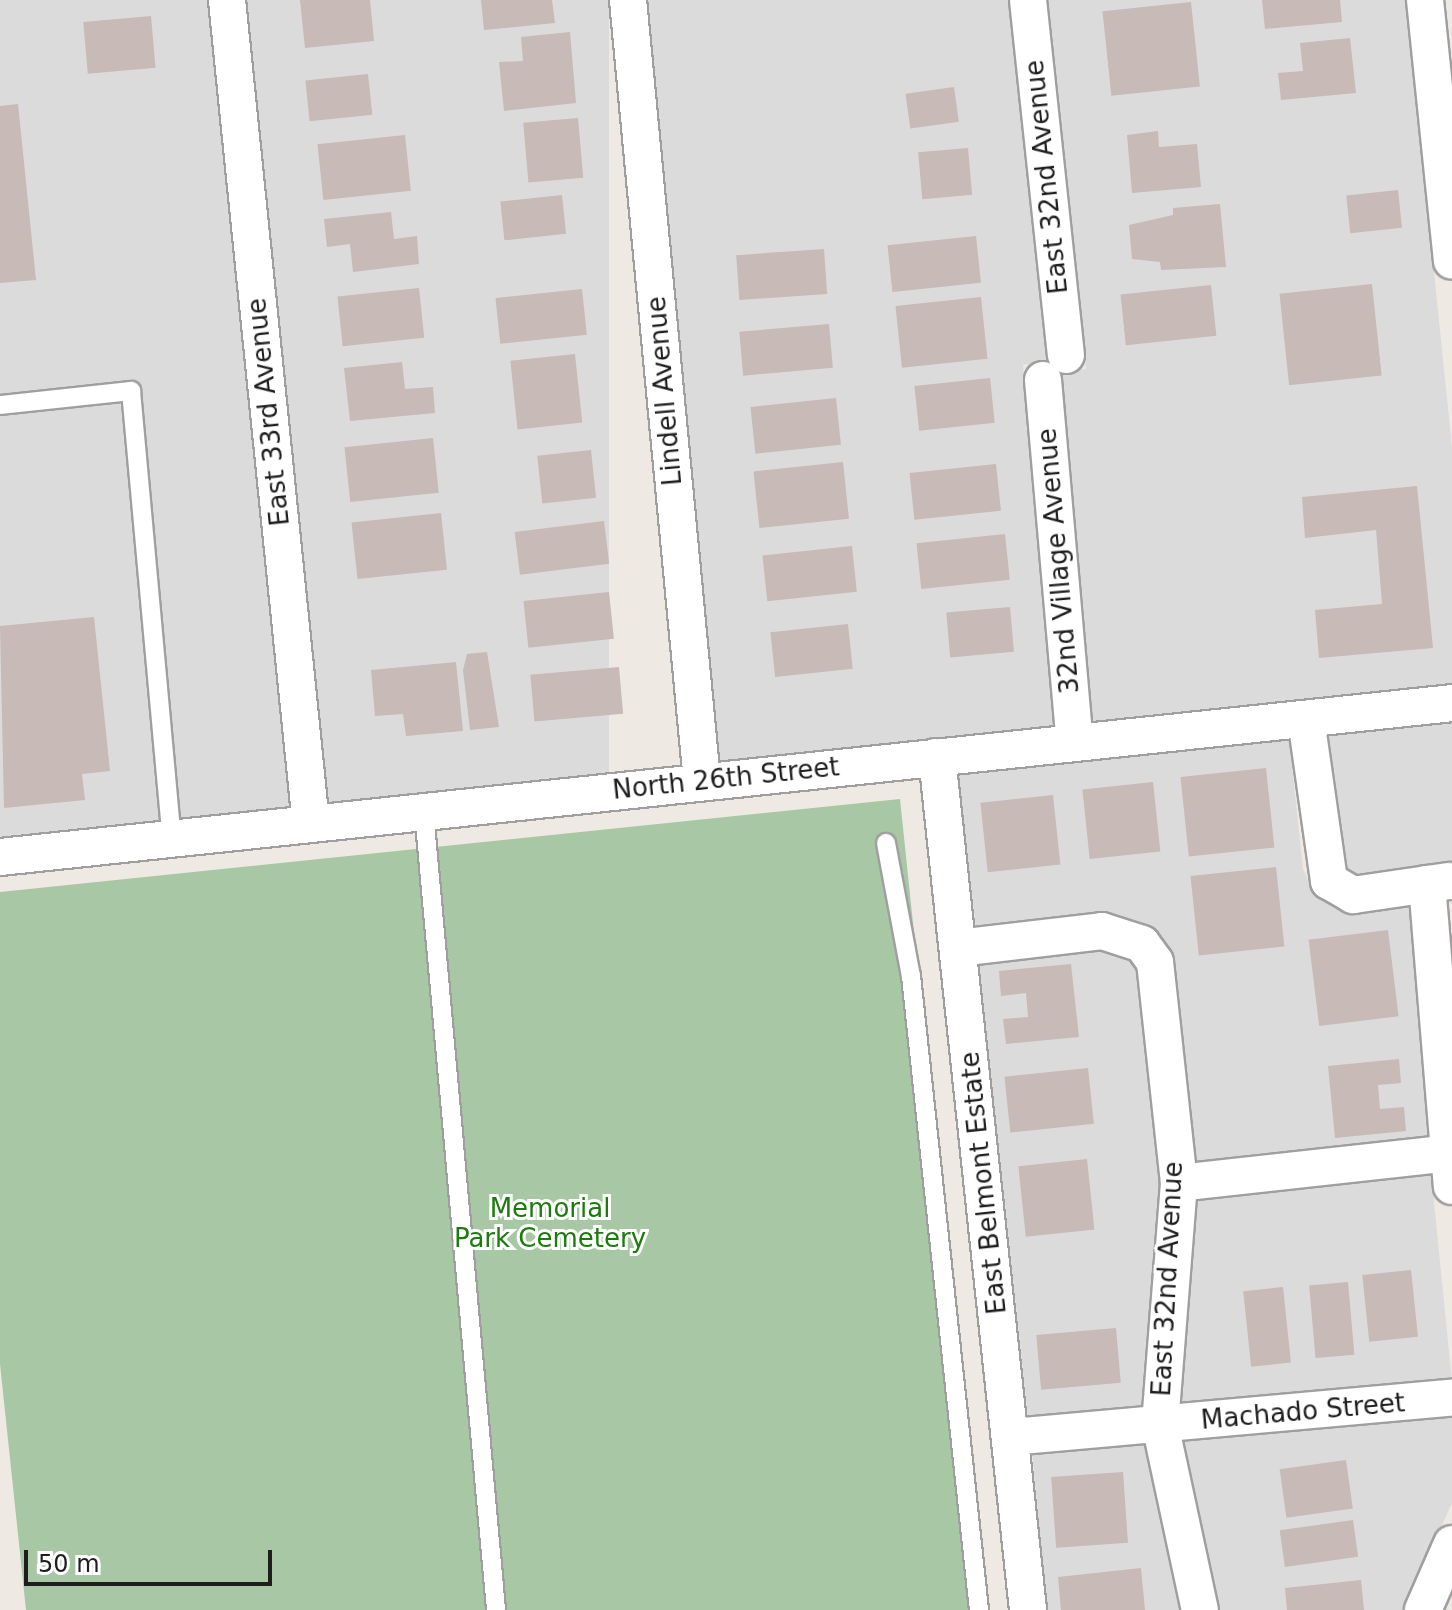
<!DOCTYPE html>
<style>
body{margin:0}
#map{position:relative;width:1452px;height:1610px;overflow:hidden;background:#efe9e4;font-family:"DejaVu Sans",sans-serif}
div>[style]{position:absolute}
.residential>*{inset:0;background:#dcdbdb;transform-origin:0 0}
.cemetery>*{inset:0;background:#a8c8a5}
.building>*{inset:0;background:#c7bab7;transform-origin:0 0}
.roads{filter:drop-shadow(2px 0 #9f9f9f) drop-shadow(-2px 0 #9f9f9f) drop-shadow(0 2px #9f9f9f) drop-shadow(0 -2px #9f9f9f)}
.lane>*{height:18px;margin:-9px;padding:0 9px;transform-origin:9px;border-radius:9px;background:#fff}
.street>*{height:36px;margin:-18px;padding:0 18px;transform-origin:18px;border-radius:18px;background:#fff}
span{translate:-50% -50%;white-space:nowrap;text-align:center;line-height:1.15;-webkit-text-stroke:6px #fff;paint-order:stroke}
.street-label{font-size:26px;color:#1e1e1e}
.park-label{font-size:26px;color:#1b7c0c}
.scale{position:absolute;left:24px;top:1550px;width:248px;height:36px;box-sizing:border-box;border:4px solid #1e1e1e;border-top:0;padding-left:10px;font-size:24px;line-height:28px;white-space:nowrap;color:#1e1e1e;-webkit-text-stroke:6px #fff;paint-order:stroke}
</style>
<div id="map">
<div class="residential">
<i style="clip-path:polygon(0 0,208px 0,290px 809px,0 840px)"></i>
<i style="left:246px;top:0;width:363px;height:809px"></i>
<i style="clip-path:polygon(648px 0,1009px 0,1047px 362px,1023px 365px,1055px 728px,720px 762px)"></i>
<i style="clip-path:polygon(1047px 0,1406px 0,1452px 447px,1452px 686px,1093px 724px,1062px 372px,1086px 369px)"></i>
<i style="clip-path:polygon(1452px 720px,1452px 863px,1356px 877px,1345px 871px,1327px 734px)"></i>
<i style="clip-path:polygon(1289px 738px,1303px 869px,1312px 889px,1346px 911px,1409px 904px,1429px 1138px,1196px 1164px,1172px 953px,1153px 929px,1105px 914px,976px 929px,958px 772px)"></i>
<i style="clip-path:polygon(1102px 948px,1128px 956px,1136px 968px,1160px 1184px,1143px 1409px,1028px 1418px,979px 963px)"></i>
<i style="clip-path:polygon(1431px 1172px,1452px 1381px,1181px 1405px,1197px 1198px)"></i>
<i style="clip-path:polygon(1452px 1416px,1452px 1503px,1404px 1610px,1220px 1610px,1183px 1439px)"></i>
<i style="clip-path:polygon(1145px 1443px,1181px 1610px,1047px 1610px,1032px 1452px)"></i>
</div>
<div class="cemetery">
<i style="clip-path:polygon(900px 799px,985px 1610px,26px 1610px,0 1364px,0 892px)"></i>
</div>
<div class="building">
<i style="clip-path:polygon(300px 0,370px 0,374px 41px,305px 48px)"></i>
<i style="clip-path:polygon(481px 0,552px 0,555px 23px,484px 30px)"></i>
<i style="clip-path:polygon(1262px 0,1340px 0,1342px 22px,1265px 29px)"></i>
<i style="left:1191px;top:2px;width:85px;height:89px;rotate:84deg"></i>
<i style="left:151px;top:16px;width:52px;height:68px;rotate:85deg"></i>
<i style="clip-path:polygon(570px 32px,576px 103px,504px 111px,499px 62px,523px 61px,521px 37px)"></i>
<i style="clip-path:polygon(1350px 38px,1356px 93px,1281px 100px,1278px 73px,1303px 71px,1300px 43px)"></i>
<i style="left:368px;top:74px;width:41px;height:63px;rotate:84deg"></i>
<i style="left:954px;top:87px;width:35px;height:49px;rotate:82deg"></i>
<i style="clip-path:polygon(18px 104px,36px 280px,0 283px,0 106px)"></i>
<i style="left:578px;top:118px;width:60px;height:55px;rotate:85deg"></i>
<i style="clip-path:polygon(1158px 131px,1159px 147px,1197px 144px,1201px 187px,1132px 193px,1127px 135px)"></i>
<i style="left:405px;top:135px;width:56px;height:88px;rotate:84deg"></i>
<i style="left:968px;top:148px;width:47px;height:50px;rotate:85deg"></i>
<i style="left:1398px;top:190px;width:38px;height:52px;rotate:84deg"></i>
<i style="left:562px;top:195px;width:39px;height:62px;rotate:84deg"></i>
<i style="clip-path:polygon(1220px 204px,1226px 267px,1161px 270px,1160px 262px,1132px 259px,1129px 225px,1173px 215px,1173px 208px)"></i>
<i style="clip-path:polygon(391px 212px,394px 239px,417px 236px,419px 264px,353px 272px,350px 244px,327px 247px,324px 219px)"></i>
<i style="left:976px;top:236px;width:47px;height:89px;rotate:84deg"></i>
<i style="left:824px;top:249px;width:45px;height:88px;rotate:86deg"></i>
<i style="left:1372px;top:284px;width:92px;height:93px;rotate:84deg"></i>
<i style="left:1211px;top:285px;width:51px;height:91px;rotate:84deg"></i>
<i style="left:419px;top:288px;width:50px;height:82px;rotate:84deg"></i>
<i style="left:582px;top:289px;width:46px;height:87px;rotate:84deg"></i>
<i style="left:981px;top:297px;width:62px;height:86px;rotate:84deg"></i>
<i style="left:829px;top:324px;width:44px;height:90px;rotate:85deg"></i>
<i style="left:575px;top:354px;width:69px;height:65px;rotate:84deg"></i>
<i style="clip-path:polygon(402px 362px,405px 389px,433px 387px,435px 413px,350px 421px,344px 368px)"></i>
<i style="left:990px;top:378px;width:45px;height:76px;rotate:84deg"></i>
<i style="left:836px;top:398px;width:47px;height:86px;rotate:84deg"></i>
<i style="left:433px;top:438px;width:55px;height:89px;rotate:84deg"></i>
<i style="left:591px;top:450px;width:48px;height:54px;rotate:84deg"></i>
<i style="left:843px;top:462px;width:57px;height:90px;rotate:84deg"></i>
<i style="left:996px;top:464px;width:47px;height:87px;rotate:84deg"></i>
<i style="clip-path:polygon(1417px 486px,1433px 648px,1319px 658px,1315px 610px,1382px 604px,1376px 530px,1305px 538px,1302px 497px)"></i>
<i style="left:441px;top:513px;width:57px;height:90px;rotate:84deg"></i>
<i style="left:604px;top:521px;width:43px;height:90px;rotate:83deg"></i>
<i style="left:1005px;top:534px;width:46px;height:89px;rotate:84deg"></i>
<i style="left:852px;top:546px;width:46px;height:90px;rotate:84deg"></i>
<i style="left:609px;top:592px;width:47px;height:86px;rotate:84deg"></i>
<i style="left:1010px;top:607px;width:45px;height:64px;rotate:85deg"></i>
<i style="clip-path:polygon(94px 617px,110px 771px,82px 774px,85px 800px,4px 808px,0 626px)"></i>
<i style="left:848px;top:624px;width:45px;height:78px;rotate:84deg"></i>
<i style="clip-path:polygon(487px 652px,499px 727px,470px 730px,463px 670px,467px 654px)"></i>
<i style="clip-path:polygon(456px 662px,463px 731px,406px 736px,403px 714px,375px 716px,371px 670px)"></i>
<i style="left:619px;top:667px;width:47px;height:89px;rotate:85deg"></i>
<i style="left:1266px;top:768px;width:80px;height:86px;rotate:84deg"></i>
<i style="left:1153px;top:782px;width:70px;height:71px;rotate:84deg"></i>
<i style="left:1053px;top:795px;width:70px;height:73px;rotate:84deg"></i>
<i style="left:1276px;top:867px;width:80px;height:86px;rotate:84deg"></i>
<i style="left:1388px;top:930px;width:87px;height:80px;rotate:83deg"></i>
<i style="clip-path:polygon(1071px 964px,1079px 1037px,1006px 1044px,1003px 1019px,1028px 1017px,1026px 993px,1001px 996px,999px 971px)"></i>
<i style="clip-path:polygon(1399px 1059px,1401px 1083px,1378px 1085px,1380px 1109px,1404px 1107px,1406px 1131px,1335px 1138px,1328px 1066px)"></i>
<i style="left:1088px;top:1068px;width:56px;height:84px;rotate:84deg"></i>
<i style="left:1087px;top:1159px;width:71px;height:69px;rotate:84deg"></i>
<i style="left:1411px;top:1270px;width:67px;height:49px;rotate:84deg"></i>
<i style="left:1348px;top:1282px;width:73px;height:39px;rotate:85deg"></i>
<i style="left:1283px;top:1287px;width:76px;height:40px;rotate:84deg"></i>
<i style="left:1116px;top:1328px;width:55px;height:80px;rotate:85deg"></i>
<i style="left:1346px;top:1460px;width:49px;height:67px;rotate:82deg"></i>
<i style="left:1123px;top:1472px;width:71px;height:72px;rotate:86deg"></i>
<i style="left:1353px;top:1520px;width:37px;height:74px;rotate:82deg"></i>
<i style="clip-path:polygon(1141px 1568px,1145px 1610px,1061px 1610px,1058px 1577px)"></i>
<i style="clip-path:polygon(1361px 1580px,1364px 1610px,1287px 1610px,1285px 1588px)"></i>
</div>
<div class="roads">
<div class="lane">
<i style="left:0;top:405px;width:132px;rotate:-6.1deg"></i>
<i style="left:131px;top:391px;width:450px;rotate:84.8deg"></i>
<i style="left:424px;top:812px;width:801px;rotate:84.84deg"></i>
<i style="left:886px;top:843px;width:135px;rotate:79.4deg"></i>
<i style="left:911px;top:976px;width:638px;rotate:83.88deg"></i>
</div>
<div class="street">
<i style="left:227px;top:0;width:828px;rotate:84.18deg"></i>
<i style="left:628px;top:0;width:784px;rotate:84.59deg"></i>
<i style="left:1028px;top:0;width:357px;rotate:83.9deg"></i>
<i style="left:1425px;top:0;width:262px;rotate:84.1deg"></i>
<i style="left:1043px;top:380px;width:364px;rotate:85deg"></i>
<i style="left:1306px;top:719px;width:164px;rotate:81.9deg"></i>
<i style="left:1329px;top:881px;width:28px;rotate:30deg"></i>
<i style="left:1353px;top:895px;width:97px;rotate:-8.3deg"></i>
<i style="left:937px;top:757px;width:858px;rotate:83.91deg"></i>
<i style="left:0;top:857px;width:1460px;rotate:-6.05deg"></i>
<i style="left:1427px;top:884px;width:303px;rotate:85.3deg"></i>
<i style="left:958px;top:948px;width:145px;rotate:-6.7deg"></i>
<i style="left:1102px;top:931px;width:42px;rotate:18deg"></i>
<i style="left:1142px;top:944px;width:22px;rotate:54deg"></i>
<i style="left:1155px;top:962px;width:222px;rotate:83.8deg"></i>
<i style="left:1179px;top:1183px;width:242px;rotate:94.5deg"></i>
<i style="left:1160px;top:1424px;width:190px;rotate:77.9deg"></i>
<i style="left:1179px;top:1183px;width:275px;rotate:-6.3deg"></i>
<i style="left:1011px;top:1437px;width:443px;rotate:-5.1deg"></i>
<i style="left:1423px;top:1610px;width:72px;rotate:-66.3deg"></i>
</div>
</div>
<div class="street-label">
<span style="left:1047px;top:177px;rotate:-96deg">East 32nd Avenue</span>
<span style="left:665px;top:391px;rotate:-95deg">Lindell Avenue</span>
<span style="left:269px;top:412px;rotate:-96deg">East 33rd Avenue</span>
<span style="left:1059px;top:561px;rotate:-95deg">32nd Village Avenue</span>
<span style="left:726px;top:779px;rotate:-6deg">North 26th Street</span>
<span style="left:984px;top:1183px;rotate:-96deg">East Belmont Estate</span>
<span style="left:1168px;top:1279px;rotate:-87deg">East 32nd Avenue</span>
<span style="left:1303px;top:1412px;rotate:-5deg">Machado Street</span>
</div>
<div class="park-label">
<span style="left:550px;top:1224px">Memorial<br>Park Cemetery</span>
</div>
<div class="scale">50 m</div>
</div>
